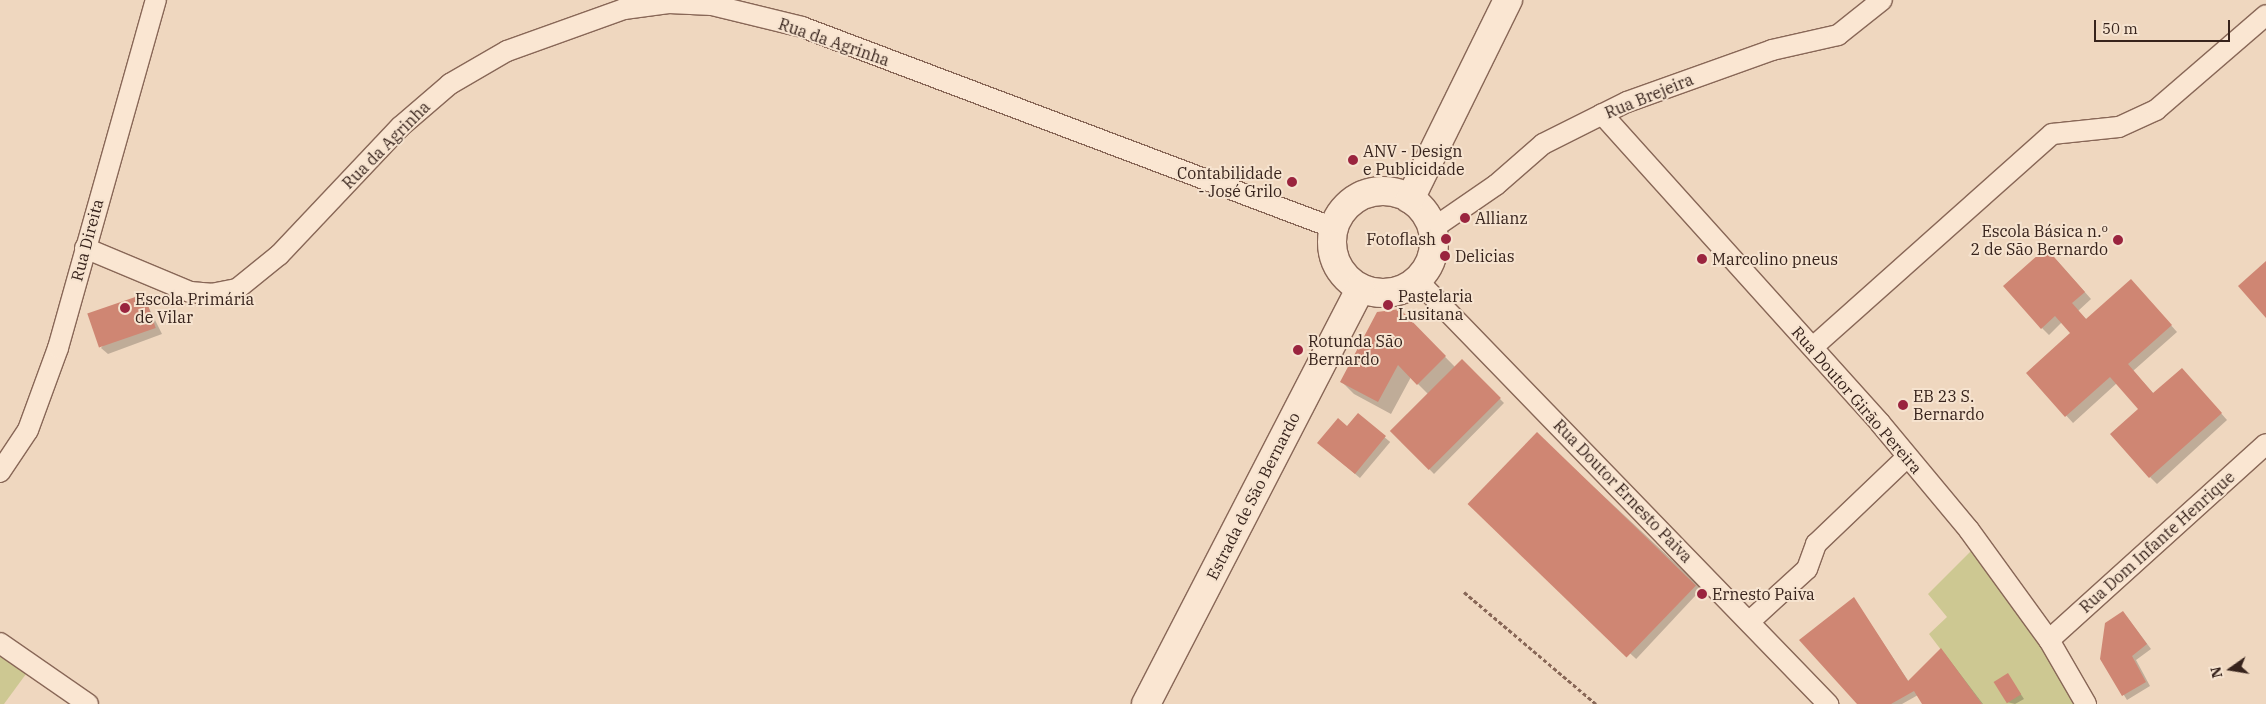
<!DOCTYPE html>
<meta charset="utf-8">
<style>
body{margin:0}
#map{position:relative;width:2266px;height:704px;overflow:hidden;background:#efd7bf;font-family:"IBM Plex Serif",serif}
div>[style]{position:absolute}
.green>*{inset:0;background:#cdc892}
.shadow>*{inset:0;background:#0003;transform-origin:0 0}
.building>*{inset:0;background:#cf8673;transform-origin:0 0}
.path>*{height:3px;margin-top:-1.5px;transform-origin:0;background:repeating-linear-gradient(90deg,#886757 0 4px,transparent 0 6.5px)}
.roads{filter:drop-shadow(1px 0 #886757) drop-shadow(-1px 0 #886757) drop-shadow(0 1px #886757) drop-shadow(0 -1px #886757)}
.minor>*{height:20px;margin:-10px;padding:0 10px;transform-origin:10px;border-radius:10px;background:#fae6d2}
.secondary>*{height:28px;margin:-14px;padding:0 14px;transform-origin:14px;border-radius:14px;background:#fae6d2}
.secondary>.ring{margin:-14px;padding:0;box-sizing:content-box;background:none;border:28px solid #fae6d2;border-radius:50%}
.dots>*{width:14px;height:14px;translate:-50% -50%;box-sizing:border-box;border:2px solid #f6e3cf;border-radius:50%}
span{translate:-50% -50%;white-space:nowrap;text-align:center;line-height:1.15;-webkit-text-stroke:4px #f6e3cf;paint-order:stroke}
.street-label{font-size:16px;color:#37231c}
.poi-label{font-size:16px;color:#37231c}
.left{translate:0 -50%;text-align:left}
.right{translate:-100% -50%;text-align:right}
.north{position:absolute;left:2206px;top:644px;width:50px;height:50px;-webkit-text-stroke:4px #f6e3cf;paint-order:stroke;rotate:257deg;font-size:14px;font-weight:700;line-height:20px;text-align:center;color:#37231c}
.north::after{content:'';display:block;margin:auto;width:18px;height:22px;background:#37231c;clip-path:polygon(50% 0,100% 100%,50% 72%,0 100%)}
.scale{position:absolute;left:2094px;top:20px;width:136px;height:22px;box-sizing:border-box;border:2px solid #37231c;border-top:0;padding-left:6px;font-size:15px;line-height:18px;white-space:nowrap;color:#37231c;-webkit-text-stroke:4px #f6e3cf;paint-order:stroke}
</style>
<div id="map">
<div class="green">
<i style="clip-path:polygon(1975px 547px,2003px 585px,2080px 704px,1982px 704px,1929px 634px,1947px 617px,1928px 594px)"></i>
<i style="clip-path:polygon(0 656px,26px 674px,4px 704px,0 704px)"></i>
</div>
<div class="shadow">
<i style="clip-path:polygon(2053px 256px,2091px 299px,2078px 311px,2087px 320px,2137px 287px,2177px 332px,2133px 371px,2154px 394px,2188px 376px,2227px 420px,2157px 484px,2150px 477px,2140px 409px,2117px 383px,2073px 423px,2028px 373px,2072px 333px,2062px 322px,2049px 335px,2042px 328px)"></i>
<i style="clip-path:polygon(143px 296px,162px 334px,108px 354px,101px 348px)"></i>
<i style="clip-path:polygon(1400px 311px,1455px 367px,1462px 361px,1504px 403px,1434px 474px,1392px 431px,1428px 394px,1411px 377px,1391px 414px,1354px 394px,1342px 382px)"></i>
<i style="left:1358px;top:415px;width:42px;height:47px;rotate:40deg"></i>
<i style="left:1537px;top:434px;width:226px;height:97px;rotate:43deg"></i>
<i style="clip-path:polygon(1854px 599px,1909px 682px,1945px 654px,1983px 704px,1924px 704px,1918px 695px,1902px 704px,1859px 704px)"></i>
<i style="clip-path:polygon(2127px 617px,2151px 649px,2136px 660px,2150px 686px,2127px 700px,2101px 658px)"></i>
<i style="clip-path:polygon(2008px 675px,2024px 699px,2015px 704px,2007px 702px)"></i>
</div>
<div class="building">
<i style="clip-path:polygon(2046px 248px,2085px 292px,2072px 303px,2086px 319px,2131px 279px,2172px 325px,2128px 364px,2153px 393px,2182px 368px,2222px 413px,2149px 478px,2110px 434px,2138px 409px,2110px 377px,2065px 417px,2026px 373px,2070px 333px,2055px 316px,2041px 329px,2003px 286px)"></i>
<i style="clip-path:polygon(2266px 261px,2266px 318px,2238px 286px)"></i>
<i style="left:144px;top:294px;width:36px;height:60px;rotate:71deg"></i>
<i style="clip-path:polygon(1400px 309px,1446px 356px,1417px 385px,1398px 365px,1378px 402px,1340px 382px,1377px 312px)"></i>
<i style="left:1462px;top:359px;width:55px;height:102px;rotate:45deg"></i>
<i style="clip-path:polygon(1358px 413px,1386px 436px,1355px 474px,1317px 443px,1338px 418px,1347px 426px)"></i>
<i style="left:1537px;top:432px;width:221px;height:100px;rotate:44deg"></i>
<i style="clip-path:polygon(1854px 597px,1908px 681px,1941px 648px,1982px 704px,1922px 704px,1914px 691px,1891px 704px,1857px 704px,1799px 640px)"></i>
<i style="clip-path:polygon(2123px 611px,2147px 644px,2132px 656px,2146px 682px,2122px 696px,2100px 659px,2105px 623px)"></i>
<i style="left:2008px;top:673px;width:25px;height:17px;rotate:58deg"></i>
</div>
<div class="path">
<i style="left:1464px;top:592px;width:173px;rotate:40.3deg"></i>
</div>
<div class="roads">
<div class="minor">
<i style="left:1602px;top:114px;width:416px;rotate:48deg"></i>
<i style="left:1880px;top:423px;width:139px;rotate:50.2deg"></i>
<i style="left:1969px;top:530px;width:136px;rotate:54deg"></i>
<i style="left:2049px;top:640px;width:74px;rotate:60deg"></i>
<i style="left:1432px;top:229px;width:78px;rotate:-34.5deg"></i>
<i style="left:1496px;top:185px;width:62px;rotate:-41.1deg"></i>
<i style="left:1543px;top:144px;width:94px;rotate:-26.6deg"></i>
<i style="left:1627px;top:102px;width:154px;rotate:-19.7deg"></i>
<i style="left:1772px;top:50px;width:68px;rotate:-12.8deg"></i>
<i style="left:1838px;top:35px;width:56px;rotate:-38.5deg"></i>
<i style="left:85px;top:248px;width:114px;rotate:22.7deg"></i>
<i style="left:190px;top:292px;width:21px;rotate:5deg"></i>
<i style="left:211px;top:294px;width:26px;rotate:-11deg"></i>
<i style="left:237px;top:289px;width:54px;rotate:-39deg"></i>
<i style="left:279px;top:255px;width:176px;rotate:-46.6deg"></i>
<i style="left:400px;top:127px;width:66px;rotate:-40.7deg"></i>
<i style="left:450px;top:84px;width:66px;rotate:-30.1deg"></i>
<i style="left:507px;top:51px;width:124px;rotate:-19.7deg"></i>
<i style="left:624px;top:9px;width:45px;rotate:-7.6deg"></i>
<i style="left:669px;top:3px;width:43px;rotate:2.7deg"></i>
<i style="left:712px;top:5px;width:93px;rotate:13.7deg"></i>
<i style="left:802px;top:27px;width:569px;rotate:20.7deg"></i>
<i style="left:1417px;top:280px;width:591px;rotate:45.89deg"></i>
<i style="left:1813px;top:347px;width:320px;rotate:-41.7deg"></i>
<i style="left:2052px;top:134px;width:67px;rotate:-6deg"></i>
<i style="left:2119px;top:127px;width:41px;rotate:-24.7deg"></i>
<i style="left:2156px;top:110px;width:145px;rotate:-40.8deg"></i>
<i style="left:0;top:472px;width:50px;rotate:-56.3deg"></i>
<i style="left:28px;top:430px;width:87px;rotate:-69.9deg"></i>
<i style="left:58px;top:348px;width:362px;rotate:-74.3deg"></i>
<i style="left:1750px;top:621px;width:77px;rotate:-42.4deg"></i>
<i style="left:1807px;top:569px;width:27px;rotate:-70deg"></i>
<i style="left:1816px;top:544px;width:126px;rotate:-43.7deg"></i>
<i style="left:2049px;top:640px;width:292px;rotate:-42.1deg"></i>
<i style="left:0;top:643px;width:107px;rotate:34.7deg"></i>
</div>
<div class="secondary">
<i class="ring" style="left:1332px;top:191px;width:74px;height:74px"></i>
<i style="left:1410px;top:199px;width:222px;rotate:-63.8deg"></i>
<i style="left:1146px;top:704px;width:468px;rotate:-62.7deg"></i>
</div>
</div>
<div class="dots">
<i style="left:1353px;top:160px;background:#9a243e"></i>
<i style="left:1292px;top:182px;background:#9a243e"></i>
<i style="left:1465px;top:218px;background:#9a243e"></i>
<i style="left:1446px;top:239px;background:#9a243e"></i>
<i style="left:2118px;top:240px;background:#9a243e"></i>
<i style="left:1445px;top:256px;background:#9a243e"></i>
<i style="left:1702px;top:259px;background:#9a243e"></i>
<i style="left:1388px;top:305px;background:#9a243e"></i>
<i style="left:125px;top:308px;background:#9a243e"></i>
<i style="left:1298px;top:350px;background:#9a243e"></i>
<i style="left:1903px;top:405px;background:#9a243e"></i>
<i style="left:1702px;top:594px;background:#9a243e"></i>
</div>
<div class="street-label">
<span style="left:834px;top:42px;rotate:19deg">Rua da Agrinha</span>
<span style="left:1649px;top:96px;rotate:-22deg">Rua Brejeira</span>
<span style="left:386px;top:145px;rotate:-45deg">Rua da Agrinha</span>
<span style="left:87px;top:240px;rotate:-75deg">Rua Direita</span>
<span style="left:1857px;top:400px;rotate:49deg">Rua Doutor Girão Pereira</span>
<span style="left:1623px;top:491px;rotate:46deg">Rua Doutor Ernesto Paiva</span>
<span style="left:1253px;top:496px;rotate:-63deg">Estrada de São Bernardo</span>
<span style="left:2157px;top:542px;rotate:-42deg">Rua Dom Infante Henrique</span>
</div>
<div class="poi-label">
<span class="left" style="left:1363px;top:160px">ANV - Design<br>e Publicidade</span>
<span class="right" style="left:1282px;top:182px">Contabilidade<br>- José Grilo</span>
<span class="left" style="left:1475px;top:218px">Allianz</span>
<span class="right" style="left:2108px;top:240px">Escola Básica n.º<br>2 de São Bernardo</span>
<span class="right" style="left:1436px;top:239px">Fotoflash</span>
<span class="left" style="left:1455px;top:256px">Delicias</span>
<span class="left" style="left:1712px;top:259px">Marcolino pneus</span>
<span class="left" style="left:1398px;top:305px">Pastelaria<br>Lusitana</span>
<span class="left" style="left:135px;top:308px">Escola Primária<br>de Vilar</span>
<span class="left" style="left:1308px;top:350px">Rotunda São<br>Bernardo</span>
<span class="left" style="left:1913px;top:405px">EB 23 S.<br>Bernardo</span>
<span class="left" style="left:1712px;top:594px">Ernesto Paiva</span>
</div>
<div class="north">N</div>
<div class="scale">50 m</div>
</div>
